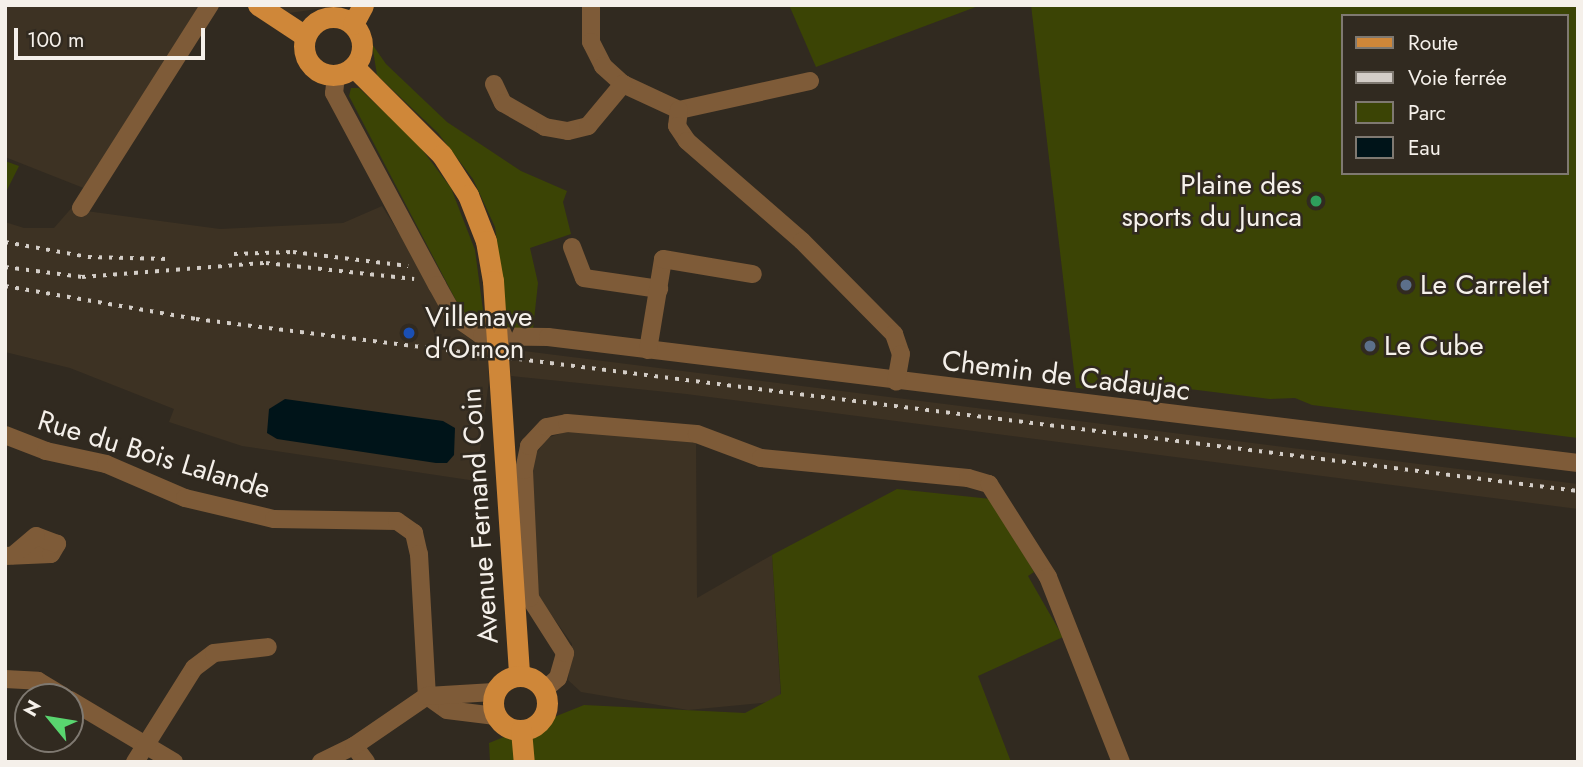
<!DOCTYPE html>
<meta charset="utf-8">
<style>
body{margin:0}
#map{position:relative;width:1583px;height:767px;overflow:hidden;background:#312a20;font-family:Jost,sans-serif}
div>[style]{position:absolute}
.built>*{inset:0;background:#3d3223}
.green>*{inset:0;background:#3b4405}
.water>*{inset:0;background:#001419}
.minor>*{height:18px;margin:-9px;padding:0 9px;transform-origin:9px;border-radius:9px;background:#7e5b38}
.major>*{height:21px;margin:-10.5px;padding:0 10.5px;transform-origin:10.5px;border-radius:10.5px;background:#cf8739}
.major>.ring{margin:-10.5px;padding:0;box-sizing:content-box;background:none;border:21px solid #cf8739;border-radius:50%}
.rail>*{height:3.5px;margin-top:-1.75px;transform-origin:0;background:repeating-linear-gradient(90deg,#d3cdc7 0 3.5px,transparent 0 10.5px)}
.dots>*{width:19px;height:19px;translate:-50% -50%;box-sizing:border-box;border:4px solid #312a20;border-radius:50%}
span{translate:-50% -50%;white-space:nowrap;text-align:center;line-height:1.15;-webkit-text-stroke:5px #312a20;paint-order:stroke}
.poi-label{font-size:28px;color:#f5f0ea}
.right{translate:-100% -50%;text-align:right}
.left{translate:0 -50%;text-align:left}
.street-label{font-size:28px;color:#f5f0ea}
.frame{position:absolute;inset:0;border:7px solid #f5f0ea;pointer-events:none}
.legend{position:absolute;left:1341px;top:14px;width:228px;height:161px;box-sizing:border-box;background:#312a20;border:2px solid #7f7971;margin:0;padding:9px 12px;list-style:none;font-size:21px;color:#f5f0ea}
.legend li{display:flex;align-items:center;gap:14px;height:35px}
.legend b{width:35px;border:2px solid #7f7971}
.north{position:absolute;left:14px;top:683px;width:70px;height:70px;box-sizing:border-box;background:#312a20;border:2px solid #7f7971;border-radius:50%;rotate:300deg;font-size:19px;font-weight:700;line-height:28px;text-align:center;color:#f5f0ea}
.north::after{content:'';display:block;margin:auto;width:24px;height:32px;background:#59d56f;clip-path:polygon(50% 0,100% 100%,50% 72%,0 100%)}
.scale{position:absolute;left:14px;top:28px;width:191px;height:32px;box-sizing:border-box;border:4px solid #f5f0ea;border-top:0;padding-left:9px;font-size:21px;line-height:24px;white-space:nowrap;color:#f5f0ea;-webkit-text-stroke:5px #312a20;paint-order:stroke}
</style>
<div id="map">
<div class="built">
<i style="clip-path:polygon(5px 5px,200px 5px,86px 189px,5px 157px)"></i>
<i style="clip-path:polygon(276px 5px,346px 5px,289px 13px)"></i>
<i style="clip-path:polygon(75px 204px,86px 211px,220px 229px,343px 223px,382px 206px,462px 333px,473px 341px,487px 343px,489px 380px,476px 481px,242px 446px,169px 422px,174px 409px,70px 368px,5px 352px,5px 222px,24px 228px,54px 228px)"></i>
<i style="clip-path:polygon(508px 349px,1578px 484px,1578px 509px,686px 394px,511px 376px)"></i>
<i style="clip-path:polygon(574px 429px,696px 440px,697px 598px,772px 555px,781px 701px,688px 710px,581px 692px,568px 680px,572px 644px,538px 596px,531px 472px,533px 458px,547px 438px)"></i>
</div>
<div class="green">
<i style="clip-path:polygon(789px 5px,981px 5px,816px 67px)"></i>
<i style="clip-path:polygon(evenodd,1031px 5px,1578px 5px,1578px 438px,1312px 405px,1295px 398px,1270px 399px,1100px 378px,1090px 389px,1076px 388px,1031px 5px,1343px 16px,1567px 16px,1567px 173px,1343px 173px,1343px 16px)"></i>
<i style="clip-path:polygon(372px 44px,386px 64px,447px 122px,521px 171px,567px 191px,563px 202px,571px 234px,530px 248px,538px 283px,533px 329px,508px 329px,495px 227px,473px 179px,438px 133px,377px 75px)"></i>
<i style="clip-path:polygon(351px 88px,359px 88px,418px 144px,451px 188px,475px 250px,485px 325px,461px 310px,349px 96px)"></i>
<i style="clip-path:polygon(5px 161px,19px 166px,5px 194px)"></i>
<i style="clip-path:polygon(897px 489px,991px 499px,1034px 572px,1028px 576px,1063px 637px,978px 676px,1011px 762px,490px 762px,489px 743px,584px 705px,745px 713px,781px 694px,772px 555px)"></i>
</div>
<div class="water">
<i style="clip-path:polygon(285px 399px,443px 421px,455px 428px,454px 455px,447px 463px,436px 463px,277px 439px,267px 433px,269px 409px)"></i>
</div>
<div class="minor">
<i style="left:591px;top:5px;width:37px;rotate:90deg"></i>
<i style="left:591px;top:42px;width:27px;rotate:63deg"></i>
<i style="left:603px;top:66px;width:27px;rotate:42deg"></i>
<i style="left:623px;top:84px;width:62px;rotate:24.9deg"></i>
<i style="left:336px;top:75px;width:18px;rotate:96deg"></i>
<i style="left:334px;top:93px;width:218px;rotate:61.8deg"></i>
<i style="left:437px;top:285px;width:37px;rotate:61deg"></i>
<i style="left:455px;top:317px;width:33px;rotate:35deg"></i>
<i style="left:482px;top:336px;width:66px;rotate:0.9deg"></i>
<i style="left:548px;top:337px;width:1038px;rotate:6.97deg"></i>
<i style="left:810px;top:81px;width:134px;rotate:167.5deg"></i>
<i style="left:679px;top:110px;width:16px;rotate:97deg"></i>
<i style="left:677px;top:126px;width:18px;rotate:56deg"></i>
<i style="left:687px;top:141px;width:152px;rotate:41deg"></i>
<i style="left:802px;top:241px;width:131px;rotate:45.3deg"></i>
<i style="left:894px;top:334px;width:21px;rotate:71deg"></i>
<i style="left:901px;top:354px;width:28px;rotate:100deg"></i>
<i style="left:494px;top:84px;width:21px;rotate:65deg"></i>
<i style="left:503px;top:103px;width:48px;rotate:29.7deg"></i>
<i style="left:545px;top:127px;width:23px;rotate:10deg"></i>
<i style="left:568px;top:131px;width:21px;rotate:-14deg"></i>
<i style="left:588px;top:126px;width:55px;rotate:-50.2deg"></i>
<i style="left:81px;top:208px;width:241px;rotate:-57.6deg"></i>
<i style="left:572px;top:247px;width:33px;rotate:69deg"></i>
<i style="left:584px;top:278px;width:76px;rotate:8.3deg"></i>
<i style="left:648px;top:350px;width:92px;rotate:-80.6deg"></i>
<i style="left:663px;top:259px;width:91px;rotate:9.5deg"></i>
<i style="left:5px;top:435px;width:44px;rotate:21.3deg"></i>
<i style="left:46px;top:451px;width:61px;rotate:12.2deg"></i>
<i style="left:106px;top:464px;width:86px;rotate:23.3deg"></i>
<i style="left:185px;top:498px;width:91px;rotate:13.3deg"></i>
<i style="left:274px;top:519px;width:123px;rotate:0.9deg"></i>
<i style="left:397px;top:521px;width:21px;rotate:35deg"></i>
<i style="left:414px;top:533px;width:22px;rotate:77deg"></i>
<i style="left:419px;top:554px;width:142px;rotate:86.8deg"></i>
<i style="left:5px;top:556px;width:46px;rotate:-2.5deg"></i>
<i style="left:51px;top:554px;width:12px;rotate:-59deg"></i>
<i style="left:57px;top:544px;width:22px;rotate:-159deg"></i>
<i style="left:36px;top:536px;width:30px;rotate:140deg"></i>
<i style="left:5px;top:679px;width:33px;rotate:3deg"></i>
<i style="left:38px;top:681px;width:31px;rotate:31deg"></i>
<i style="left:544px;top:690px;width:18px;rotate:-41deg"></i>
<i style="left:558px;top:678px;width:26px;rotate:-74deg"></i>
<i style="left:565px;top:653px;width:65px;rotate:-122.5deg"></i>
<i style="left:530px;top:598px;width:128px;rotate:-92.7deg"></i>
<i style="left:524px;top:470px;width:25px;rotate:-78deg"></i>
<i style="left:529px;top:446px;width:26px;rotate:-47deg"></i>
<i style="left:547px;top:427px;width:20px;rotate:-11deg"></i>
<i style="left:567px;top:423px;width:130px;rotate:4.8deg"></i>
<i style="left:697px;top:434px;width:68px;rotate:20.6deg"></i>
<i style="left:761px;top:458px;width:208px;rotate:5.5deg"></i>
<i style="left:968px;top:478px;width:22px;rotate:16deg"></i>
<i style="left:989px;top:484px;width:110px;rotate:57.6deg"></i>
<i style="left:1048px;top:577px;width:199px;rotate:68.5deg"></i>
<i style="left:427px;top:696px;width:24px;rotate:35deg"></i>
<i style="left:447px;top:710px;width:49px;rotate:7deg"></i>
<i style="left:70px;top:700px;width:121px;rotate:30.8deg"></i>
<i style="left:354px;top:746px;width:20px;rotate:53deg"></i>
<i style="left:135px;top:762px;width:111px;rotate:-57.9deg"></i>
<i style="left:194px;top:668px;width:25px;rotate:-37deg"></i>
<i style="left:214px;top:653px;width:54px;rotate:-6.3deg"></i>
<i style="left:321px;top:762px;width:37px;rotate:-26deg"></i>
<i style="left:354px;top:746px;width:88px;rotate:-34.4deg"></i>
<i style="left:427px;top:696px;width:67px;rotate:-3.4deg"></i>
</div>
<div class="major">
<i style="left:258px;top:5px;width:56px;rotate:33.4deg"></i>
<i class="ring" style="left:304px;top:17px;width:37px;height:37px"></i>
<i style="left:353px;top:24px;width:21px;rotate:-62deg"></i>
<i style="left:354px;top:67px;width:124px;rotate:45deg"></i>
<i style="left:442px;top:155px;width:48px;rotate:57deg"></i>
<i style="left:468px;top:195px;width:49px;rotate:68.6deg"></i>
<i style="left:486px;top:241px;width:41px;rotate:80.1deg"></i>
<i style="left:493px;top:281px;width:395px;rotate:86.2deg"></i>
<i class="ring" style="left:493px;top:676px;width:33px;height:33px"></i>
<i style="left:521px;top:730px;width:32px;rotate:85deg"></i>
</div>
<div class="rail">
<i style="left:5px;top:242px;width:84px;rotate:10.2deg"></i>
<i style="left:88px;top:257px;width:80px;rotate:1.4deg"></i>
<i style="left:234px;top:254px;width:59px;rotate:-1.9deg"></i>
<i style="left:293px;top:252px;width:116px;rotate:6.9deg"></i>
<i style="left:5px;top:267px;width:78px;rotate:7.4deg"></i>
<i style="left:82px;top:277px;width:185px;rotate:-4.4deg"></i>
<i style="left:266px;top:263px;width:149px;rotate:6.2deg"></i>
<i style="left:5px;top:286px;width:194px;rotate:9.8deg"></i>
<i style="left:196px;top:319px;width:1393px;rotate:7.09deg"></i>
</div>
<div class="dots">
<i style="left:1316px;top:201px;background:#2e9e5b"></i>
<i style="left:1406px;top:285px;background:#5c6f8a"></i>
<i style="left:409px;top:333px;background:#1a4fb4"></i>
<i style="left:1370px;top:346px;background:#5c6f8a"></i>
</div>
<div class="poi-label">
<span class="right" style="left:1302px;top:201px">Plaine des<br>sports du Junca</span>
<span class="left" style="left:1420px;top:285px">Le Carrelet</span>
<span class="left" style="left:425px;top:333px">Villenave<br>d'Ornon</span>
<span class="left" style="left:1384px;top:346px">Le Cube</span>
</div>
<div class="street-label">
<span style="left:1066px;top:376px;rotate:7deg">Chemin de Cadaujac</span>
<span style="left:154px;top:455px;rotate:17deg">Rue du Bois Lalande</span>
<span style="left:480px;top:516px;rotate:-94deg">Avenue Fernand Coin</span>
</div>
<div class="frame"></div>
<ul class="legend">
<li><b style="height:9px;background:#cf8739"></b>Route</li>
<li><b style="height:9px;background:#d3cdc7"></b>Voie ferrée</li>
<li><b style="height:19px;background:#3b4405"></b>Parc</li>
<li><b style="height:19px;background:#001419"></b>Eau</li>
</ul>
<div class="north">N</div>
<div class="scale">100 m</div>
</div>
